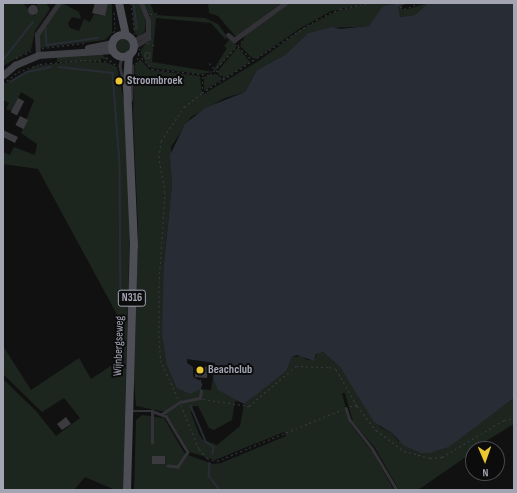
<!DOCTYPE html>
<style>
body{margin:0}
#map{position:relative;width:517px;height:493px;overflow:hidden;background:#111112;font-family:"Sofia Sans Condensed",sans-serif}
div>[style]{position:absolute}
.green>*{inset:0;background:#1d251f}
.round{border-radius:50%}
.water>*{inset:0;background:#282d35}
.stream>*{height:1.5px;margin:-0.75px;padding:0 0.75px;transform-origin:0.75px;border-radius:0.75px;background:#282d35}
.building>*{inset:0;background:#3b3b3f;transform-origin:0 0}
.path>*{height:1px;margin-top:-0.5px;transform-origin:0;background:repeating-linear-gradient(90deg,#38393e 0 2px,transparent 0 5px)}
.path>.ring{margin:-0.5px;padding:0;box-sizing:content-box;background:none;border:1px solid #38393e;border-radius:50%}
.lane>*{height:2.5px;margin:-1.25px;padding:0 1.25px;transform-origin:1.25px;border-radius:1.25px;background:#323237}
.street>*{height:5px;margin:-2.5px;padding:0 2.5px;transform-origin:2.5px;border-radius:2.5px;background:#323237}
.secondary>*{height:7px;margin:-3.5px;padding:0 3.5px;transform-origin:3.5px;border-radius:3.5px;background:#404147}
.primary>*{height:8px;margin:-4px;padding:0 4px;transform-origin:4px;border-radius:4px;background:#4e4f56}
.primary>.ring{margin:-4px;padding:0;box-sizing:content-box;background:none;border:8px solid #4e4f56;border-radius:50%}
.dots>*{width:11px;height:11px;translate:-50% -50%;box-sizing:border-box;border:2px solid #0c0c0d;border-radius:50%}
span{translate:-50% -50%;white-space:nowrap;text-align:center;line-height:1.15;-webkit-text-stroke:4px #0c0c0d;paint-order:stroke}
.shield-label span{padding:1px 3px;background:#0c0c0d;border:1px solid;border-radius:3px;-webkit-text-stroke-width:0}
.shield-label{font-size:11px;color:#a3a5b3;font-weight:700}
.poi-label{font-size:12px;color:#a3a5b3;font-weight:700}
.left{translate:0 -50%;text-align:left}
.street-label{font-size:12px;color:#a3a5b3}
.frame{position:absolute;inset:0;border:4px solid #a3a5b3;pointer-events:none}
.north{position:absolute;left:465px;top:441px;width:40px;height:40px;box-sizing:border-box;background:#0c0c0d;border:1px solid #48494f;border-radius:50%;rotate:178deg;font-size:11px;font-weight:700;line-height:16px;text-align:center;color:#a3a5b3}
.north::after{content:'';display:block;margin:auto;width:14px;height:18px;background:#eac831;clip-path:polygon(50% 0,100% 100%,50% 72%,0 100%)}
</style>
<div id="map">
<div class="green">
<i style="clip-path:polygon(3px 3px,23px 3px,34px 16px,39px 9px,36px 6px,38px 3px,46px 3px,50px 9px,35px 31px,31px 50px,3px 66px)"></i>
<i style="clip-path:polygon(62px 3px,79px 12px,81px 19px,72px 17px,68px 23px,70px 28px,79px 31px,84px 19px,90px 22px,94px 14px,104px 16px,107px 3px,112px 3px,112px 33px,105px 40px,40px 48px,37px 38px)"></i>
<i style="clip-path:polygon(132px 3px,139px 3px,146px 21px,145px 31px,138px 37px,134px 31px)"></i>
<i style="clip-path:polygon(144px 3px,150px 3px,155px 15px,205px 18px,218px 24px,226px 35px,226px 40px,211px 23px,156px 18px,152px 62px,214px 72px,200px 74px,152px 68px,147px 65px,140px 52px,150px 36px,150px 16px)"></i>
<i style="clip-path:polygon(208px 3px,279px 3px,280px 4px,236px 37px,218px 16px,209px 13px)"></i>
<i style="clip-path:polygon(287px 3px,396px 3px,404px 10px,428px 3px,415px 15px,400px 17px,397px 14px,380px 26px,330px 28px,308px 33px,285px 55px,257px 70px,245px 92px,225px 98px,191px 117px,171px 147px,172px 184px,164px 264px,168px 335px,201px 389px,211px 390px,213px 378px,239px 402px,235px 401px,232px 420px,214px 430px,209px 428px,198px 406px,193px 406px,191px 413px,199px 434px,202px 439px,217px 445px,240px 426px,244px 404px,288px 366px,292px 357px,302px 356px,307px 360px,315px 359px,318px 352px,323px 352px,340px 367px,380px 427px,393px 434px,398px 441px,437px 451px,448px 447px,514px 398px,514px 424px,473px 449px,473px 452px,418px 490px,399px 490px,375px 448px,353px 422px,345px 393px,342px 393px,349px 422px,373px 453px,394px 490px,134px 490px,136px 420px,142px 415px,164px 418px,185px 454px,213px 464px,221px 463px,286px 436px,284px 432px,215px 460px,190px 452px,165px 412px,136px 406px,134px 381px,138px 229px,133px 113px,135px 65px,140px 59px,150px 70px,200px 76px,202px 95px,260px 60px,300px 30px,337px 11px,366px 4px,331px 11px,299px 29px,256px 59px,252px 58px,240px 46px,246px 34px)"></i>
<i style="clip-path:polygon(231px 38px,237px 46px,215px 71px,214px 69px,227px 48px,224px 46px)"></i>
<i class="round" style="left:116px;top:39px;width:14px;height:14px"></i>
<i style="clip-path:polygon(238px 47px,250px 62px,225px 78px,217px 72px)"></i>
<i style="clip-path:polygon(102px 54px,108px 61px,101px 58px,101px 61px,57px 62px,57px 57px)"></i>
<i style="clip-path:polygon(80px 61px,108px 63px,117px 67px,124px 101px,130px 224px,123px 490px,115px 490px,85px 477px,74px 490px,3px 490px,3px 379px,36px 411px,56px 436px,80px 418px,64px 398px,42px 412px,3px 374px,3px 346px,31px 390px,79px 358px,91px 379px,118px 361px,120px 320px,38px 169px,3px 164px,3px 152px,10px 155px,14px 147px,35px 155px,37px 144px,21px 133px,34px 100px,21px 92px,12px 111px,6px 109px,9px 103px,3px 100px,3px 85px,35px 66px)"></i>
<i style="clip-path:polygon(216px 74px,223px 79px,204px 91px,204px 77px)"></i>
</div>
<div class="water">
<i style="clip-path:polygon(400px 3px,408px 3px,398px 7px,400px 17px,415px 15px,428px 3px,514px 3px,514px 398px,449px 447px,430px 453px,421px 453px,403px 445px,393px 434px,374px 422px,340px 367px,323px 352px,316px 354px,314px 361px,297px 355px,292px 357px,286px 371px,244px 404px,218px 390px,213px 378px,215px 363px,187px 359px,187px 363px,193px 367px,193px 377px,202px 382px,201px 389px,190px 394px,177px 388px,167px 365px,162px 334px,164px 264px,172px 184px,170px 155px,185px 124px,205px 108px,245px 92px,257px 70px,285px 55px,308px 33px,332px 27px,340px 29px,369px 26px,383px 6px)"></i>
</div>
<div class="stream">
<i style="left:134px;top:3px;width:26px;rotate:83deg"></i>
<i style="left:46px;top:28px;width:17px;rotate:87deg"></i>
<i style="left:47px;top:45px;width:51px;rotate:-7.8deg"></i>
<i style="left:3px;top:60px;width:48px;rotate:-51.7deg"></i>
<i style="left:59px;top:67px;width:54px;rotate:6.3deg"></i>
<i style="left:113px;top:73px;width:92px;rotate:85.6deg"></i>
<i style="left:120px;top:165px;width:129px;rotate:89.6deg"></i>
<i style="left:10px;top:82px;width:20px;rotate:-30deg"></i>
<i style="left:27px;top:72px;width:24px;rotate:-12deg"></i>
<i style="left:191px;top:406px;width:39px;rotate:67deg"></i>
<i style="left:206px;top:442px;width:9px;rotate:32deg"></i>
<i style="left:214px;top:447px;width:7px;rotate:98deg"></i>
<i style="left:210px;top:463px;width:13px;rotate:94deg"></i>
<i style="left:209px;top:476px;width:18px;rotate:52deg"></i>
</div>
<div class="building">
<i style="clip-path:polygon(95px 3px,108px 3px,105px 16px,92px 13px)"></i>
<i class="round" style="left:28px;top:5px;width:10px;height:10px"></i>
<i style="left:18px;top:98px;width:7px;height:16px;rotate:27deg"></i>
<i style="left:20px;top:116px;width:9px;height:10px;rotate:27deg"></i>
<i style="clip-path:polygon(3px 130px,18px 137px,15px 143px,3px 137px)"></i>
<i style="left:196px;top:366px;width:12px;height:11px;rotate:5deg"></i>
<i style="clip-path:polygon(66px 417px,71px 424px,62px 430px,57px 424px)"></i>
<i style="left:152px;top:456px;width:13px;height:8px"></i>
</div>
<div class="path">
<i style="left:131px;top:3px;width:31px;rotate:83deg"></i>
<i style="left:396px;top:3px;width:10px;rotate:37deg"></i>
<i style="left:404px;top:9px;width:17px;rotate:-21deg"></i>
<i style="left:150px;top:14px;width:10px;rotate:-6deg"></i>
<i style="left:111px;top:37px;width:9px;rotate:-63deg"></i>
<i style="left:115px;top:29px;width:17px;rotate:-93deg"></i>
<i style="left:147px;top:43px;width:9px;rotate:18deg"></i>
<i style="left:238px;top:46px;width:21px;rotate:45deg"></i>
<i style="left:42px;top:48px;width:43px;rotate:-6.6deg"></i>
<i class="ring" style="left:144px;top:52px;width:5px;height:5px"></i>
<i style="left:138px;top:54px;width:21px;rotate:47deg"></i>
<i style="left:152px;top:69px;width:58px;rotate:5.9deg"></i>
<i style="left:210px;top:75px;width:48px;rotate:-46.7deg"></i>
<i style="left:106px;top:57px;width:14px;rotate:39deg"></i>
<i style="left:16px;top:58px;width:19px;rotate:-25deg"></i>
<i style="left:209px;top:63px;width:23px;rotate:45deg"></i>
<i style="left:136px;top:64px;width:16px;rotate:-76deg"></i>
<i style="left:3px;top:84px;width:19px;rotate:-39deg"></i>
<i style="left:18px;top:72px;width:23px;rotate:-20deg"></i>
<i style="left:40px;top:64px;width:44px;rotate:-5.2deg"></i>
<i style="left:84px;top:60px;width:26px;rotate:4deg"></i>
<i style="left:202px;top:93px;width:17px;rotate:-87deg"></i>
<i style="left:200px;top:379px;width:8px;rotate:76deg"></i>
<i style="left:178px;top:398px;width:40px;rotate:-115deg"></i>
<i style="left:161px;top:362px;width:20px;rotate:-96deg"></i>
<i style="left:159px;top:342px;width:59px;rotate:-90deg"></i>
<i style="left:159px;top:283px;width:91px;rotate:-86.2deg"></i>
<i style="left:165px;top:192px;width:36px;rotate:-100deg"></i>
<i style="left:159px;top:157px;width:16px;rotate:-83deg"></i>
<i style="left:161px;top:141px;width:41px;rotate:-55.9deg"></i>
<i style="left:184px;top:107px;width:23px;rotate:-38deg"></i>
<i style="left:202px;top:93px;width:135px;rotate:-32.6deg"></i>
<i style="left:316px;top:20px;width:26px;rotate:-25deg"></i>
<i style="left:340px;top:9px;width:30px;rotate:-12deg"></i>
<i style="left:203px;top:399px;width:47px;rotate:8.7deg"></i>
<i style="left:249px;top:406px;width:62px;rotate:-40.4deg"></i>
<i style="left:296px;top:366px;width:33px;rotate:2deg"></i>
<i style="left:329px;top:367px;width:7px;rotate:16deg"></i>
<i style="left:336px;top:369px;width:43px;rotate:60.4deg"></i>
<i style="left:357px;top:406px;width:31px;rotate:52deg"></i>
<i style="left:376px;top:430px;width:35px;rotate:37deg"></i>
<i style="left:404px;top:451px;width:27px;rotate:15deg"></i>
<i style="left:430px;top:458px;width:12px;rotate:-5deg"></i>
<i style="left:442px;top:457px;width:72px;rotate:-30.8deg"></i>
<i style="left:504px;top:420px;width:10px;rotate:-11deg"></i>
<i style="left:181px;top:405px;width:48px;rotate:67.8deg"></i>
<i style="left:199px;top:449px;width:12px;rotate:48deg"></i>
<i style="left:207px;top:458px;width:10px;rotate:17deg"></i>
<i style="left:217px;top:461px;width:136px;rotate:-22.4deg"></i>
<i style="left:350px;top:406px;width:7px"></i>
</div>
<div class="lane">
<i style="left:122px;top:57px;width:9px;rotate:103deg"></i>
<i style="left:120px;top:66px;width:25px;rotate:78deg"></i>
<i style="left:131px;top:100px;width:34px;rotate:-88deg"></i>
<i style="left:346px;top:408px;width:13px;rotate:72deg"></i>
<i style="left:350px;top:420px;width:36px;rotate:52deg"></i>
<i style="left:372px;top:448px;width:49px;rotate:59.2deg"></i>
<i style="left:132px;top:411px;width:20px"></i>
<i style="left:152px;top:411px;width:15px;rotate:20deg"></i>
<i style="left:166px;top:416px;width:42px;rotate:58.6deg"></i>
<i style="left:188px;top:452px;width:18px;rotate:124deg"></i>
<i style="left:178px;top:467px;width:10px;rotate:-174deg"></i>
<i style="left:162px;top:414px;width:22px;rotate:-34deg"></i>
<i style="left:180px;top:402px;width:20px;rotate:-11deg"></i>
<i style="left:200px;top:398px;width:7px;rotate:-82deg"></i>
<i style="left:152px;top:443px;width:32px;rotate:-90deg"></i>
</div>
<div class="street">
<i style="left:228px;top:35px;width:8px;rotate:40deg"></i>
<i style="left:234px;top:40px;width:63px;rotate:-36deg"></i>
<i style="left:133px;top:41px;width:17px;rotate:-28deg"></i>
<i style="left:134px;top:47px;width:17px;rotate:-33deg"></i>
<i style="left:148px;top:38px;width:18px;rotate:-90deg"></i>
<i style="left:148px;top:20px;width:18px;rotate:-112deg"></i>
<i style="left:38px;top:55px;width:21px;rotate:-93deg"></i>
<i style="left:37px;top:34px;width:38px;rotate:-55deg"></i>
</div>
<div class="secondary">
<i style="left:88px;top:48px;width:25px;rotate:-12deg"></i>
<i style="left:3px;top:75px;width:16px;rotate:-40deg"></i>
<i style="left:15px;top:65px;width:25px;rotate:-23deg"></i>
<i style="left:38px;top:55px;width:75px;rotate:-3.8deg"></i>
</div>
<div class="primary">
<i style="left:119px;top:3px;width:33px;rotate:78deg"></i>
<i class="ring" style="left:112px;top:35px;width:14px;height:14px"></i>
<i style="left:127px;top:490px;width:244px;rotate:-88.4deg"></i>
<i style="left:134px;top:246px;width:163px;rotate:-92.5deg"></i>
<i style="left:127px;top:83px;width:28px;rotate:-86deg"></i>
</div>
<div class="dots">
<i style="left:119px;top:81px;background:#eac831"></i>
<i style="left:200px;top:370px;background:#eac831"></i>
</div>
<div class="shield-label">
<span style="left:132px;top:298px">N316</span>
</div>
<div class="poi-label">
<span class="left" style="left:127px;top:81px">Stroombroek</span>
<span class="left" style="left:208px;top:370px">Beachclub</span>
</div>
<div class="street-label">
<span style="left:119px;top:346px;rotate:-88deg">Wijnbergseweg</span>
</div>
<div class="frame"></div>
<div class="north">N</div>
</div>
